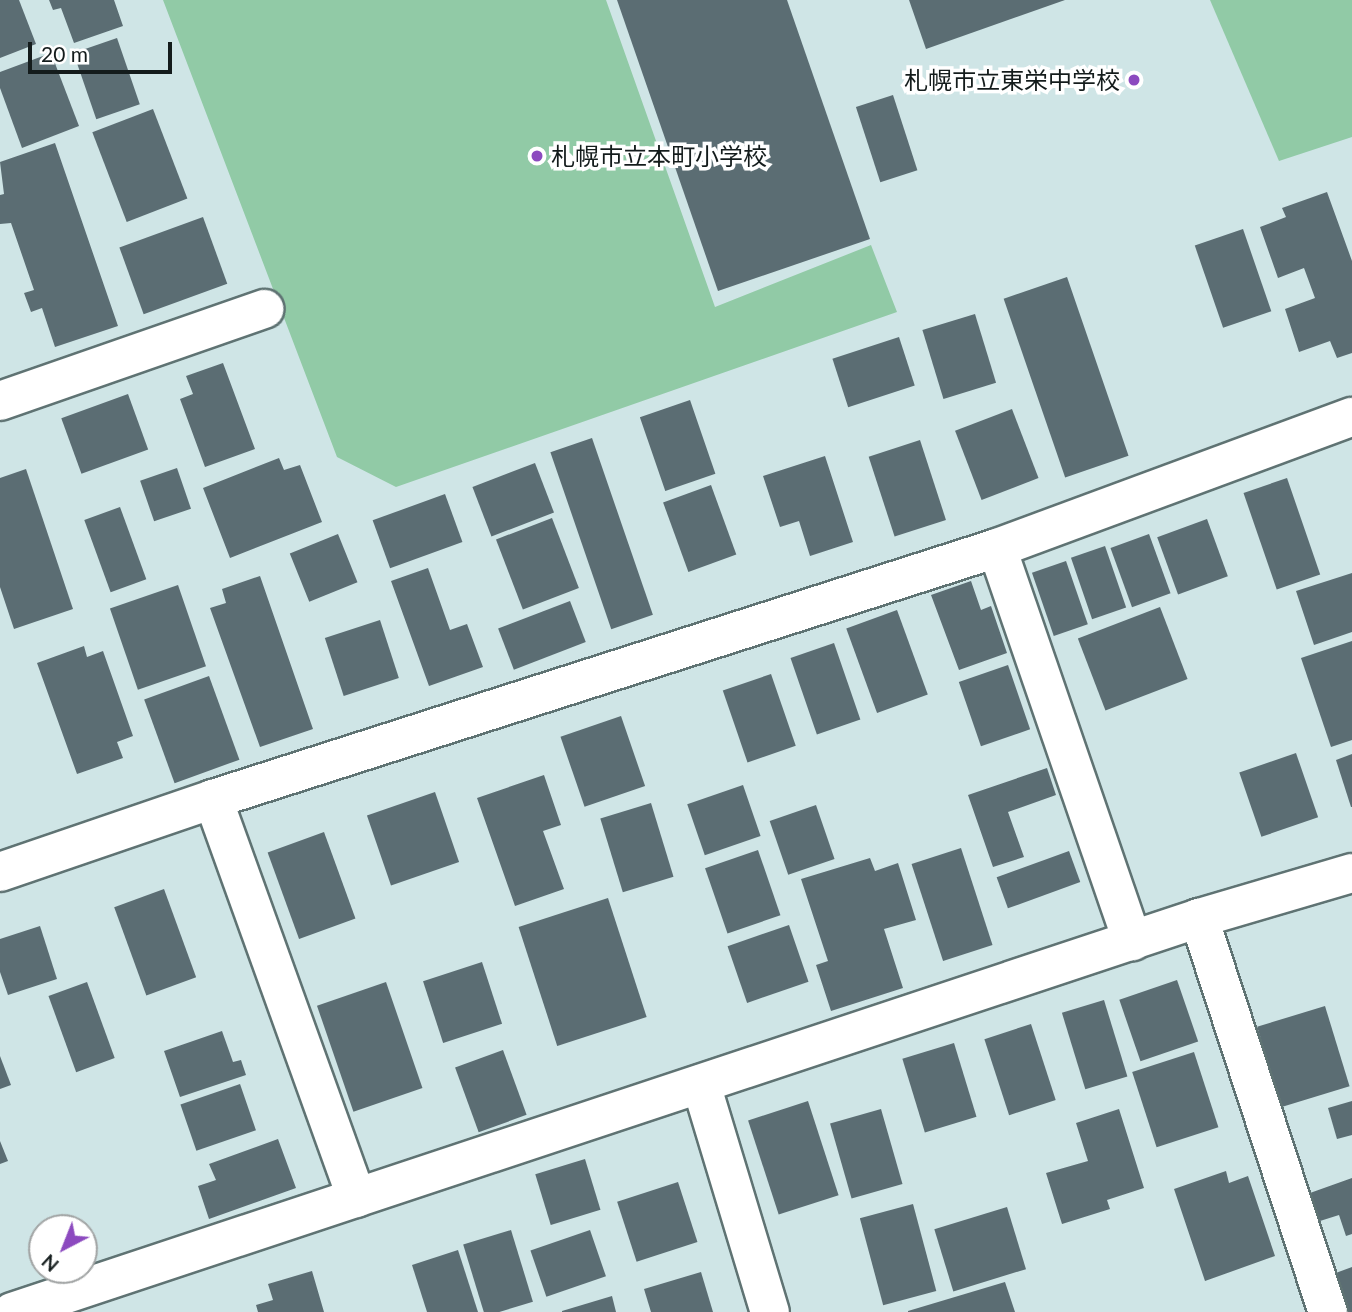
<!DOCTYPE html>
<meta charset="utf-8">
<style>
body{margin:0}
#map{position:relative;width:1352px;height:1312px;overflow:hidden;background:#cfe5e6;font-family:Lato,"Noto Sans JP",sans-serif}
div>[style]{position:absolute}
.green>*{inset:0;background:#91caa6}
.building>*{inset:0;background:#5b6d73;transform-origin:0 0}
.roads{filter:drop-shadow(2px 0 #5f7373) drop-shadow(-2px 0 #5f7373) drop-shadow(0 2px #5f7373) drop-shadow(0 -2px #5f7373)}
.minor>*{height:38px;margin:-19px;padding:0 19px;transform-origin:19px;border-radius:19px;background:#fff}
.dots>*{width:19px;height:19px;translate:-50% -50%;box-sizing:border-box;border:4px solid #fff;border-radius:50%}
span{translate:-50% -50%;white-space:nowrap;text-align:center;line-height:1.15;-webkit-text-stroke:7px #fff;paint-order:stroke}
.poi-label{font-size:24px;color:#141c1c}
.right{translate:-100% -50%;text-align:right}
.left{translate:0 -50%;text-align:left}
.north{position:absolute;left:28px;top:1214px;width:70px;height:70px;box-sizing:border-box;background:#fff;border:2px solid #a1a4a4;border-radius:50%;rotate:222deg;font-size:19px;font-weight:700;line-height:28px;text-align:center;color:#141c1c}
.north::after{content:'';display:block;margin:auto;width:24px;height:32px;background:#8c4abf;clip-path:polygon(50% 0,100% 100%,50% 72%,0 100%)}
.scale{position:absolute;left:28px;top:42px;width:144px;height:32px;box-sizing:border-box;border:4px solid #141c1c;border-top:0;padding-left:9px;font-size:21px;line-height:24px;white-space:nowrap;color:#141c1c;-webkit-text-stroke:5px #fff;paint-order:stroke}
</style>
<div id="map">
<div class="green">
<i style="clip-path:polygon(163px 0,606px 0,715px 307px,871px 245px,897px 312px,396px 487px,337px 457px)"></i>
<i style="clip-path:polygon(1210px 0,1352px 0,1352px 137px,1279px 161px)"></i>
</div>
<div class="building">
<i style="clip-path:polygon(0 0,19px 0,36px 44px,0 58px)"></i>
<i style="clip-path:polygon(49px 0,114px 0,123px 26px,74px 43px,61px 8px,53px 10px)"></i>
<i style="clip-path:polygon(617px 0,787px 0,870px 239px,718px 291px)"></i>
<i style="clip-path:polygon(909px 0,1065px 0,926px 49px)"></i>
<i style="left:117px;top:38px;width:70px;height:46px;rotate:71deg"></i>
<i style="clip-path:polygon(51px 53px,79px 126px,22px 148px,0 88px,0 72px)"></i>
<i style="left:893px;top:95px;width:79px;height:39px;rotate:72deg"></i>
<i style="left:153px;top:109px;width:96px;height:65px;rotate:69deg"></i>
<i style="clip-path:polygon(55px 143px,118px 326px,55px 347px,42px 308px,31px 312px,24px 293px,34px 290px,11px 223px,0 224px,0 195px,4px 194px,0 162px)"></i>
<i style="clip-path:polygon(1327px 192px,1352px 261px,1352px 353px,1337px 358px,1330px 341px,1299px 352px,1285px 309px,1315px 298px,1304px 268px,1278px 278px,1260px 227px,1286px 217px,1282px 208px)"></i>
<i style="left:203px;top:217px;width:71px;height:89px;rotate:70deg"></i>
<i style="left:1243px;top:229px;width:87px;height:51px;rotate:71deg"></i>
<i style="left:1067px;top:277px;width:189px;height:67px;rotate:71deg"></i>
<i style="left:975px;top:314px;width:72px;height:55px;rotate:73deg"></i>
<i style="left:899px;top:337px;width:51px;height:70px;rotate:72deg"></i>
<i style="clip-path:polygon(223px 363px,255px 449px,205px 467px,180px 399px,193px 394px,186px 376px)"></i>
<i style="left:128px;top:394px;width:59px;height:71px;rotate:70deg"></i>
<i style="left:690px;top:400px;width:78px;height:53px;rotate:71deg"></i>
<i style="left:1012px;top:409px;width:74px;height:61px;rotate:69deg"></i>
<i style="left:592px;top:438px;width:187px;height:44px;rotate:71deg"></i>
<i style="left:920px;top:440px;width:84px;height:54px;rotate:72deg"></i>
<i style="clip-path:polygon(825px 456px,853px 542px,810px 556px,799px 521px,780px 527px,763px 476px)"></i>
<i style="clip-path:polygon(279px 458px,284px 470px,300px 465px,322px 522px,230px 558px,203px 488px)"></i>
<i style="left:535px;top:463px;width:53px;height:67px;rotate:69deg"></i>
<i style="left:177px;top:468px;width:43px;height:39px;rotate:71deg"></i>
<i style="clip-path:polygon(26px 469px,73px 609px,14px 629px,0 587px,0 478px)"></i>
<i style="left:1287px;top:478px;width:102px;height:46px;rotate:71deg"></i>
<i style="left:711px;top:485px;width:74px;height:51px;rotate:70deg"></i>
<i style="left:445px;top:494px;width:51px;height:77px;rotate:70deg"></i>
<i style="left:120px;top:507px;width:77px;height:38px;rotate:70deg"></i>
<i style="left:552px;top:518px;width:75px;height:60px;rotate:69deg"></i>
<i style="left:1207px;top:519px;width:61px;height:53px;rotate:70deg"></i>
<i style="left:338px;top:534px;width:52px;height:52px;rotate:68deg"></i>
<i style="left:1149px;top:534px;width:63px;height:41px;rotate:70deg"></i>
<i style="left:1105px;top:546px;width:65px;height:36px;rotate:71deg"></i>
<i style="left:1066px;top:561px;width:67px;height:36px;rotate:71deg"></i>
<i style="clip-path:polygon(428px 568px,450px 630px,467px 624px,483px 667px,429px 686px,391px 581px)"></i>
<i style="clip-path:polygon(1352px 573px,1352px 632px,1314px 645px,1296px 591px)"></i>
<i style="clip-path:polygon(260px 576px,313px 729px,260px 747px,210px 608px,226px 603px,222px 589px)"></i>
<i style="clip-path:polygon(971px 581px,981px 610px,991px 606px,1007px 653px,959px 670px,931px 595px)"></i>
<i style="left:178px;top:585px;width:86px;height:72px;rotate:71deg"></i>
<i style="left:570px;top:601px;width:44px;height:77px;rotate:69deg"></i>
<i style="left:1160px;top:607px;width:77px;height:88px;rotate:69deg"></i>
<i style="left:897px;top:610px;width:90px;height:54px;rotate:70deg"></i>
<i style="left:380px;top:620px;width:61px;height:58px;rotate:72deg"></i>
<i style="clip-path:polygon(1352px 641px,1352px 740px,1331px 747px,1301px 658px)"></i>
<i style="left:834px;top:643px;width:81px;height:46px;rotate:71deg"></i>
<i style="clip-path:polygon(84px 646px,87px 657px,103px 651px,133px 736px,117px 742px,123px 758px,77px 774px,37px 663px)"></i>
<i style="left:1008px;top:665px;width:68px;height:52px;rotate:71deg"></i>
<i style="left:771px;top:674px;width:76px;height:51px;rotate:71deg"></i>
<i style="left:209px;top:676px;width:89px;height:69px;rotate:70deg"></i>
<i style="left:621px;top:716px;width:74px;height:64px;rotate:71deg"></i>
<i style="left:1296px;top:753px;width:68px;height:60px;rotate:71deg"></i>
<i style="clip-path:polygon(1352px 754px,1352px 807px,1351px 807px,1336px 760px)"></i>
<i style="clip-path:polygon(1047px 768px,1056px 795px,1008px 812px,1024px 857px,993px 867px,968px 795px)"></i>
<i style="clip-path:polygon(544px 775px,561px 825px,543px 831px,564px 889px,515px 906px,477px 798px)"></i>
<i style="left:743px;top:785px;width:54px;height:59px;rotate:71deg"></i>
<i style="left:435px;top:792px;width:74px;height:72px;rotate:71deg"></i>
<i style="left:651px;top:803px;width:77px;height:53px;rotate:73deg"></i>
<i style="left:816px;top:805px;width:57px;height:49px;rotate:71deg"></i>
<i style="left:324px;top:832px;width:92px;height:60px;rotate:70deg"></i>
<i style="left:961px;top:848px;width:102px;height:52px;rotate:72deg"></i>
<i style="left:758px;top:850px;width:69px;height:56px;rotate:71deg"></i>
<i style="left:1069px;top:851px;width:33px;height:77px;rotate:70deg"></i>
<i style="clip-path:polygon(870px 858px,875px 871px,898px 863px,916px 920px,884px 929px,903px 988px,831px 1011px,816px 965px,828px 961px,801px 879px)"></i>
<i style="left:164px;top:889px;width:94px;height:53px;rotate:70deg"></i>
<i style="left:608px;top:898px;width:125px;height:94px;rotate:72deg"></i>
<i style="left:789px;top:925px;width:60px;height:65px;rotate:71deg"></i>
<i style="clip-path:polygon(40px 926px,57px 979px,8px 995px,0 972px,0 939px)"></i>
<i style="left:482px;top:962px;width:65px;height:62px;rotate:72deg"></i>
<i style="left:1177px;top:980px;width:65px;height:61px;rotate:71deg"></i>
<i style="left:87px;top:982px;width:81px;height:41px;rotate:70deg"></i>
<i style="left:386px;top:982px;width:112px;height:73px;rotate:71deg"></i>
<i style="left:1104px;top:1000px;width:80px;height:44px;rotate:73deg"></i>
<i style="left:1325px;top:1006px;width:84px;height:71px;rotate:73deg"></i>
<i style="left:1031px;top:1024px;width:80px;height:49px;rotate:72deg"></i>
<i style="clip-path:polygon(222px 1031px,233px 1062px,241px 1060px,246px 1075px,180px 1097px,164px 1051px)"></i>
<i style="left:954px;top:1043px;width:77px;height:54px;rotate:73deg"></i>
<i style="left:503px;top:1050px;width:69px;height:51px;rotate:70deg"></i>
<i style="left:1194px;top:1052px;width:79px;height:65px;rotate:72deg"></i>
<i style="clip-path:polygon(0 1056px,11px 1085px,0 1089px)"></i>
<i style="left:240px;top:1084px;width:49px;height:63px;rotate:71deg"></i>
<i style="left:808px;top:1101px;width:99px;height:63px;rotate:72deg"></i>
<i style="clip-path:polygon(1352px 1101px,1352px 1135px,1337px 1139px,1328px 1108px)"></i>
<i style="left:881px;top:1109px;width:78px;height:53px;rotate:74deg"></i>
<i style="clip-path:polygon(1119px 1109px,1144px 1188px,1107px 1200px,1110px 1209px,1062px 1224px,1046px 1173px,1088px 1161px,1076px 1123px)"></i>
<i style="clip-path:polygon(278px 1139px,296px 1188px,209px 1219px,198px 1186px,216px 1180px,209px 1164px)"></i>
<i style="clip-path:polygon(0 1141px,8px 1161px,0 1164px)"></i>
<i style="left:585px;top:1159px;width:53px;height:52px;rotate:73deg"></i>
<i style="clip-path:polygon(1226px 1171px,1229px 1183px,1248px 1176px,1275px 1256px,1205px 1281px,1174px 1189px)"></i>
<i style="clip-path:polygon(1352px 1178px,1352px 1234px,1346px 1236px,1339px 1215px,1320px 1221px,1310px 1193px)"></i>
<i style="left:678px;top:1182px;width:63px;height:64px;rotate:72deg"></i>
<i style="left:913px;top:1204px;width:90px;height:55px;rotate:75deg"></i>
<i style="left:1007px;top:1207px;width:65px;height:76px;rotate:73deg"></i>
<i style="left:511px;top:1230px;width:75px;height:50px;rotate:73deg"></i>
<i style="left:590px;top:1230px;width:49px;height:63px;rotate:71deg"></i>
<i style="clip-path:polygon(458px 1250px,478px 1312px,427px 1312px,412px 1265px)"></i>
<i style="clip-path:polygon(1352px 1267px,1352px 1312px,1345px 1312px,1333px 1274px)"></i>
<i style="clip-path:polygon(312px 1271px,324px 1312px,258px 1312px,256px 1305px,273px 1300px,268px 1284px)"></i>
<i style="clip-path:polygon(701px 1272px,713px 1312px,651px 1312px,644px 1289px)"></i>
<i style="clip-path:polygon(1005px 1282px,1015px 1312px,908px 1312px,908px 1311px)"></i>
<i style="clip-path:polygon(612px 1296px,616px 1312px,562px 1312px,562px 1311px)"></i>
</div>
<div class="roads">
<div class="minor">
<i style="left:0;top:401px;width:280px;rotate:-19.2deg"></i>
<i style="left:997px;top:548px;width:416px;rotate:71deg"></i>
<i style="left:213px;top:799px;width:424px;rotate:70.2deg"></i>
<i style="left:0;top:872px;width:225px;rotate:-18.9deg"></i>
<i style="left:213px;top:799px;width:823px;rotate:-17.75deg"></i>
<i style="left:997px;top:548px;width:378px;rotate:-20.3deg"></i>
<i style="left:1199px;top:918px;width:415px;rotate:71.9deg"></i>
<i style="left:701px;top:1084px;width:238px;rotate:73.2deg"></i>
<i style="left:12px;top:1312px;width:1251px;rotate:-18.36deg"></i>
<i style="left:1199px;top:918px;width:159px;rotate:-16.4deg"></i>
</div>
</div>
<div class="dots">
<i style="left:1134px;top:80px;background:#8c4abf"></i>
<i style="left:537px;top:156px;background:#8c4abf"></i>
</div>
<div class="poi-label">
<span class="right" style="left:1120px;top:80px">札幌市立東栄中学校</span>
<span class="left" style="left:551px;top:156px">札幌市立本町小学校</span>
</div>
<div class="north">N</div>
<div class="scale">20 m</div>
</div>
